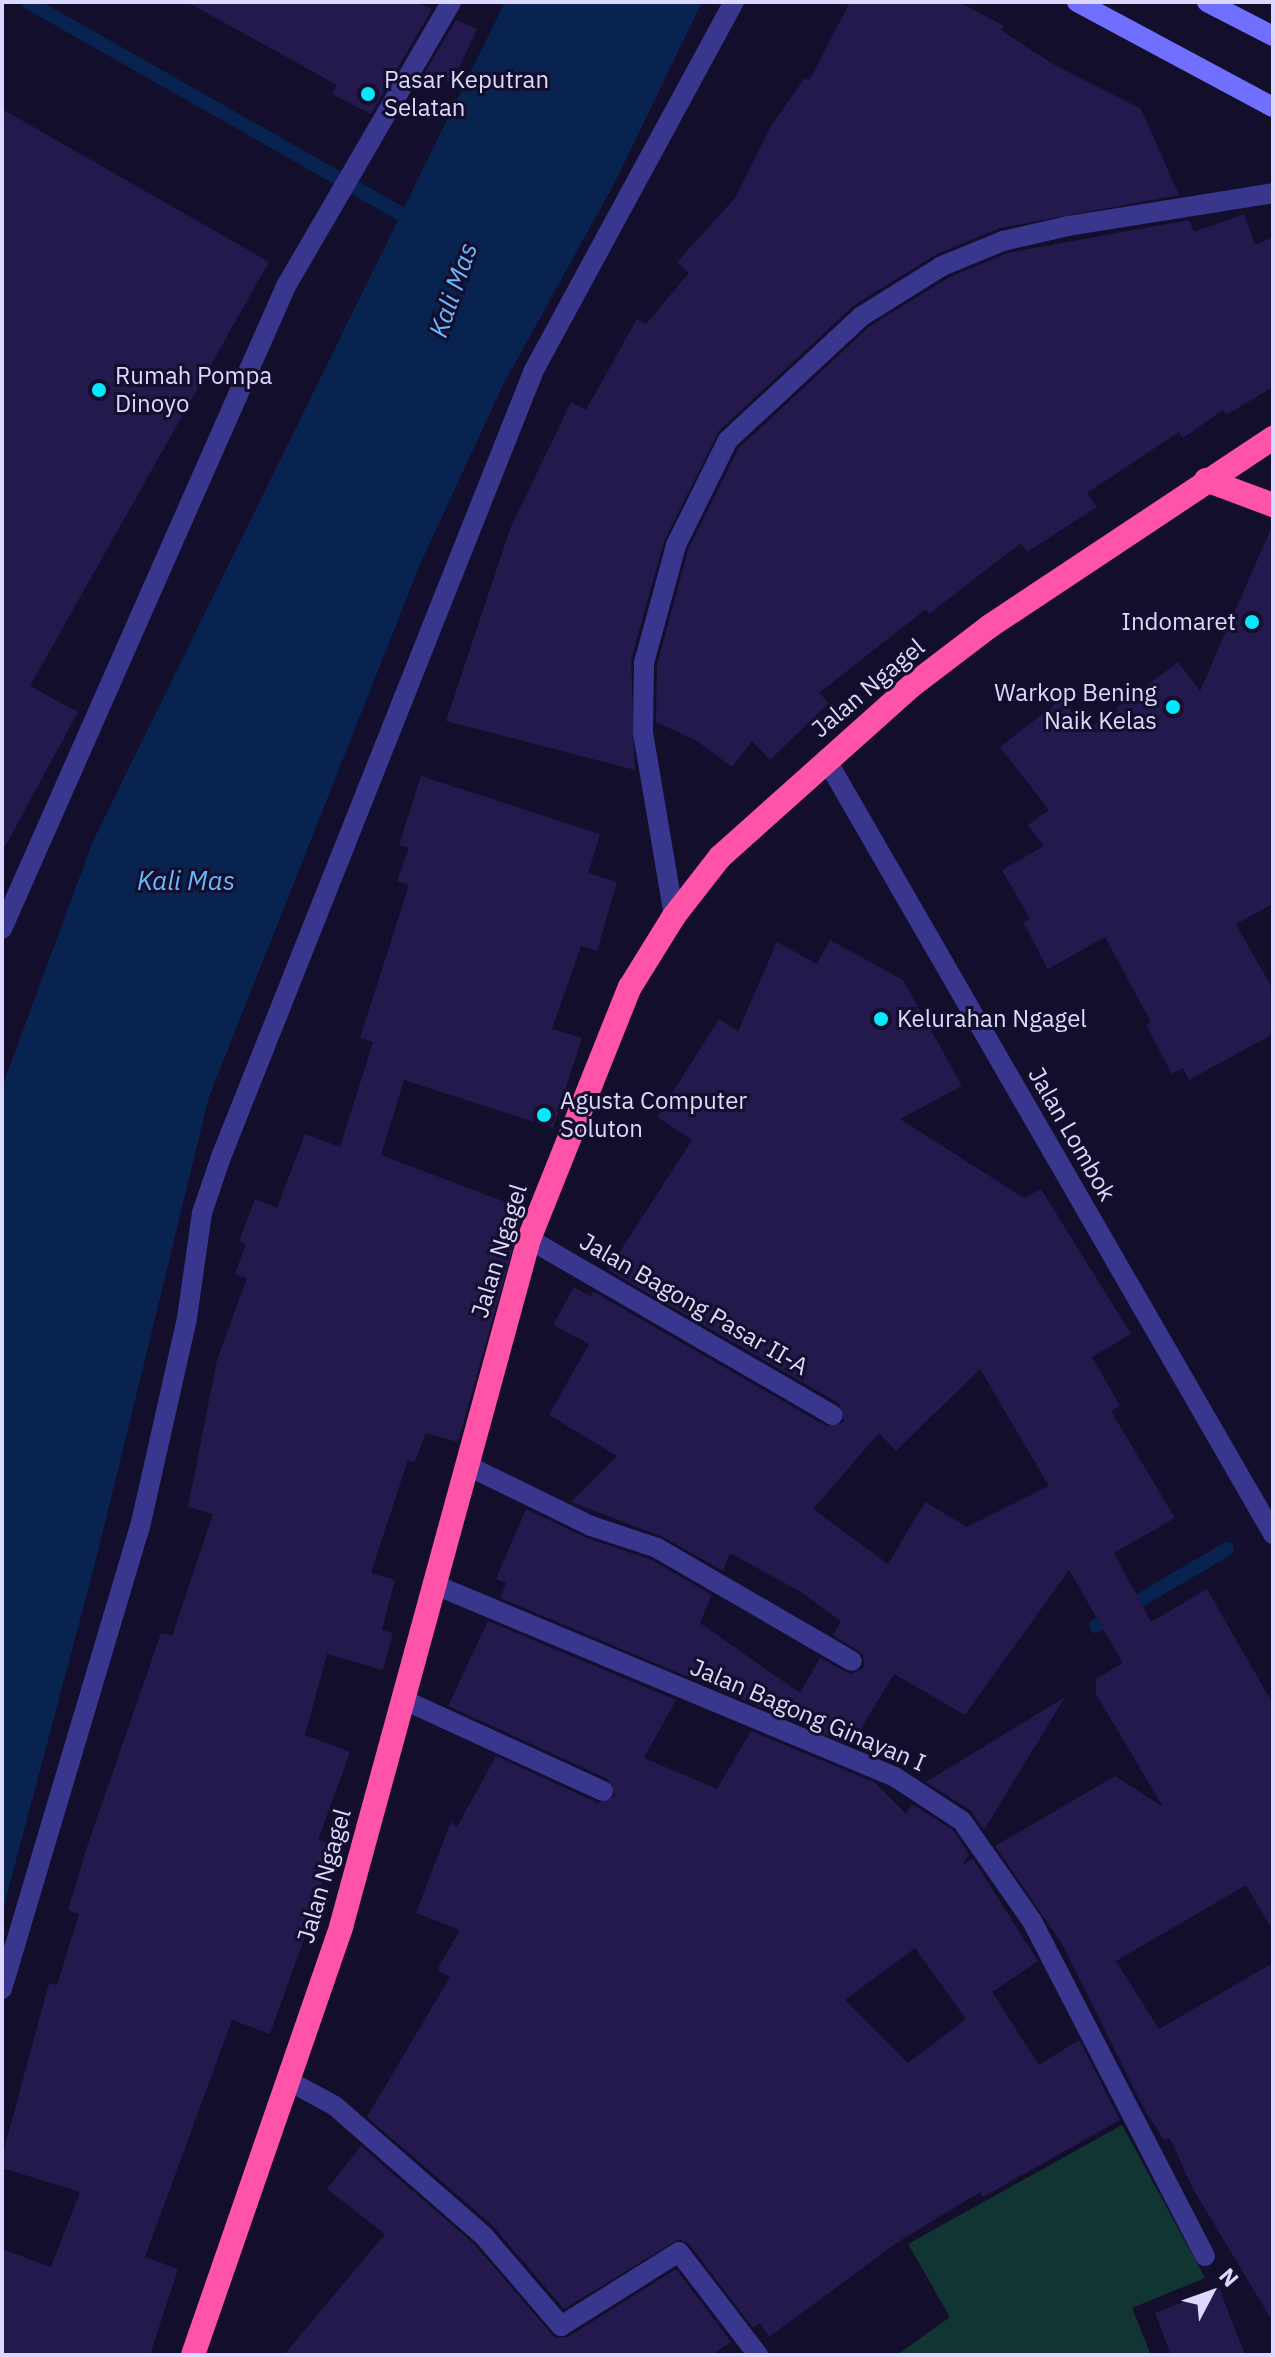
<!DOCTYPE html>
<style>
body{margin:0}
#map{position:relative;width:1275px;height:2357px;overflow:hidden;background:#130e2b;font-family:"IBM Plex Sans",sans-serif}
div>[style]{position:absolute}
.green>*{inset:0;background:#113533}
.water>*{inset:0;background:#082350}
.stream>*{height:14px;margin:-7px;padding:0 7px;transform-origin:7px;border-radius:7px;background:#082350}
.building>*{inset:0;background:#23194d}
.street>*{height:20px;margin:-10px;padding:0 10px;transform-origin:10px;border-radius:10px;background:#38368d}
.secondary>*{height:20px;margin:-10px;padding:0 10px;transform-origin:10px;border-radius:10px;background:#716fff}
.highway>*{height:24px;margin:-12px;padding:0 12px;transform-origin:12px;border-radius:12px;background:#ff53a8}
.dots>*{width:22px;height:22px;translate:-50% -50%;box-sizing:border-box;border:4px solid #130e2b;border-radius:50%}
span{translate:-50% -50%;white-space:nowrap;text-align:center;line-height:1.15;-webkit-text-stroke:6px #130e2b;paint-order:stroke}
.poi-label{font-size:24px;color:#dcd8ff}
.left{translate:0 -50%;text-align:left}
.right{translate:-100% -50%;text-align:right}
.street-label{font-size:24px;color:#dcd8ff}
.water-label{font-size:26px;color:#66baff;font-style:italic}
.frame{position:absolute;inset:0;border:4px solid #dcd8ff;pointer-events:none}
.north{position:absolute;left:1171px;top:2253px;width:80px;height:80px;-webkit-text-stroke:6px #130e2b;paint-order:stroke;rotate:49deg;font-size:22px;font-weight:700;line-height:32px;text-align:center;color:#dcd8ff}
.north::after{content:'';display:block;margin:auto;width:28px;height:36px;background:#dcd8ff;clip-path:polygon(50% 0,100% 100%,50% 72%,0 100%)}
</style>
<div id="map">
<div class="green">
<i style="clip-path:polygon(1122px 2125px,1205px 2278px,1132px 2308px,1151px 2355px,897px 2355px,950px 2317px,908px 2244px)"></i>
</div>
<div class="water">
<i style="clip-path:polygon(505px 2px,702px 2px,615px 182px,503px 385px,421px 562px,209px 1097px,97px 1556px,2px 1913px,2px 1087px,93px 841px)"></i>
</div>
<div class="stream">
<i style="left:28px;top:2px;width:447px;rotate:29.6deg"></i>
<i style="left:1096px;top:1626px;width:152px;rotate:-30.4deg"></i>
</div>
<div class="building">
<i style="clip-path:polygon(187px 2px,415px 2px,432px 9px,371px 114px,332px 94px,337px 85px)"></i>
<i style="clip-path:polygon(850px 2px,959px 2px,1004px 26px,1001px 30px,1053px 64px,1141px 109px,1179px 195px,1000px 228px,937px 254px,853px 306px,719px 431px,664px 541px,631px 660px,635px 770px,446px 721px,510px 529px,571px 402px,586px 410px,637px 319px,646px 324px,689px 273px,677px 262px,735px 198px,771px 126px,805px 78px,809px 81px)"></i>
<i style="clip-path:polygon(456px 20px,477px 29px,452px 83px,425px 72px)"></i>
<i style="clip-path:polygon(2px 109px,269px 262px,30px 686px,78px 712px,2px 852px)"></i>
<i style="clip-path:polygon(1244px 214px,1255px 245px,1273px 237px,1273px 387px,1226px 415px,1223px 410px,1183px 438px,1179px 432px,1087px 493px,1097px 507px,1027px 552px,1021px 543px,929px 614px,926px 609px,819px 693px,829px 703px,770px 760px,752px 741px,732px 767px,697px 741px,656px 722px,657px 665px,688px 550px,739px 448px,870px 326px,948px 278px,1007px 253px,1189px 220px,1194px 232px)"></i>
<i style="clip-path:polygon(1273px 524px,1273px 904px,1236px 924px,1273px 990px,1273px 1034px,1189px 1080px,1183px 1068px,1172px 1074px,1146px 1025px,1151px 1022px,1105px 937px,1048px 969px,1023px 922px,1030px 919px,1002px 870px,1044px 846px,1028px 825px,1049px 810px,1000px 747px,1062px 699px,1086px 731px,1178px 662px,1200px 691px)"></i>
<i style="clip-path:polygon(421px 776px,600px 834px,588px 873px,617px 882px,597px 951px,581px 946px,552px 1029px,582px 1038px,553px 1128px,404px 1080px,381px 1155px,524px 1209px,458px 1442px,426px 1433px,414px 1463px,408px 1460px,371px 1573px,395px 1580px,382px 1630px,393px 1633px,383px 1670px,327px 1654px,305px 1735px,350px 1752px,318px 1840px,333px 1844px,312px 1917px,270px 2034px,232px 2020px,145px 2257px,178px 2269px,150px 2355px,2px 2355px,2px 2249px,51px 2267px,80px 2192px,2px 2168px,2px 2157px,49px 1983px,57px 1985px,79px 1914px,68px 1910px,88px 1844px,161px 1633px,172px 1636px,213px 1514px,188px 1507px,217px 1360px,247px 1278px,235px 1274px,246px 1244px,239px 1241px,255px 1199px,277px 1208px,305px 1134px,340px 1147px,373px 1042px,360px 1038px,409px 885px,397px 881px,409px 848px,399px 845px)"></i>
<i style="clip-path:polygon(evenodd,830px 940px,903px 980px,962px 1086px,900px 1119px,1024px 1198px,1041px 1189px,1131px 1334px,1092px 1357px,1120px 1406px,1111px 1411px,1175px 1518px,1114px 1553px,1151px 1622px,1207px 1589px,1273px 1704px,1273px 1931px,1246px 1885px,1116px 1961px,1159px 2029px,1273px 1963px,1273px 2322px,1192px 2187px,1170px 2138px,1164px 2140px,1143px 2107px,1062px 1944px,995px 1846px,1115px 1776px,1163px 1807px,1096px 1694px,1096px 1679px,1123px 1663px,1069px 1570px,965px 1715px,894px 1674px,851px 1745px,717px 1689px,692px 1671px,688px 1677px,500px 1598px,506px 1583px,496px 1579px,526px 1509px,587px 1538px,652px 1560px,712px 1595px,700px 1623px,800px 1693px,820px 1658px,851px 1674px,864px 1667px,863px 1654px,833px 1635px,841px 1621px,801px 1592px,730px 1553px,723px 1571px,663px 1537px,571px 1502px,617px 1456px,549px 1415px,589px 1344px,553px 1325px,574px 1287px,591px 1297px,594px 1292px,826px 1426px,844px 1422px,840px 1404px,608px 1270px,692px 1140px,657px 1117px,719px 1019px,738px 1031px,777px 942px,817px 964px,830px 940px,980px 1369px,1049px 1486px,967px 1527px,925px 1502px,888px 1564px,813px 1509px,879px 1433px,896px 1451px,980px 1369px)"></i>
<i style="clip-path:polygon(evenodd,488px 1621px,676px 1700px,644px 1758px,717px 1789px,751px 1731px,874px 1782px,906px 1814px,912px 1804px,953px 1830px,969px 1854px,962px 1865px,973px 1859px,1038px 1961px,992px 1992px,1039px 2065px,1079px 2040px,1120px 2120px,983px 2197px,980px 2192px,898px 2242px,769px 2337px,760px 2323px,753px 2328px,689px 2244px,679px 2239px,564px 2309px,492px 2225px,367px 2117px,450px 1977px,437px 1970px,460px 1930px,416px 1913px,451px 1822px,457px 1827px,496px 1756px,598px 1803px,615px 1796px,608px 1779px,448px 1706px,488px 1621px,915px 1948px,966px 2019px,908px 2063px,845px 2000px,915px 1948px)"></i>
<i style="clip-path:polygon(1065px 1697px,984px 1830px,970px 1810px,926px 1782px)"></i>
<i style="clip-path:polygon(361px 2146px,474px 2244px,555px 2338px,568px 2337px,676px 2269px,731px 2342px,711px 2355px,284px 2355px,385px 2234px,327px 2189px)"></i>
<i style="clip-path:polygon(1219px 2288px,1245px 2355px,1171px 2355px,1155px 2313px)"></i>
</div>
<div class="street">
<i style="left:826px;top:759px;width:895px;rotate:60.02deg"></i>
<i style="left:674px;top:916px;width:187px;rotate:-99.6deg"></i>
<i style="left:643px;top:732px;width:69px;rotate:-89.2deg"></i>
<i style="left:644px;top:663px;width:122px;rotate:-74.8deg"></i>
<i style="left:676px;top:545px;width:117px;rotate:-63.7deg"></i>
<i style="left:728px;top:440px;width:183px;rotate:-42.8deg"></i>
<i style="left:862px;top:316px;width:94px;rotate:-32deg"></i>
<i style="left:942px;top:266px;width:66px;rotate:-22.3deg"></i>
<i style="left:1003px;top:241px;width:67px;rotate:-13deg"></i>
<i style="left:1068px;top:226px;width:208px;rotate:-9.1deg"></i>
<i style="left:2px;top:929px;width:703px;rotate:-66.17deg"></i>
<i style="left:286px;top:286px;width:328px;rotate:-59.8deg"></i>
<i style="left:529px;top:1239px;width:351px;rotate:30.1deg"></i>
<i style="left:466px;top:1465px;width:139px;rotate:26deg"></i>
<i style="left:591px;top:1526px;width:70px;rotate:18.4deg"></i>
<i style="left:657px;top:1548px;width:225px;rotate:30.1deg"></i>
<i style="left:433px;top:1584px;width:501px;rotate:22.67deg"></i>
<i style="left:895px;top:1777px;width:80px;rotate:33.3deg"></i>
<i style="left:962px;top:1821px;width:122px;rotate:55deg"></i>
<i style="left:1032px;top:1921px;width:377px;rotate:62.7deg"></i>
<i style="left:402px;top:1699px;width:221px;rotate:24.6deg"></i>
<i style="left:2px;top:1989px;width:482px;rotate:-73.4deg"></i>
<i style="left:140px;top:1527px;width:214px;rotate:-77.3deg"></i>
<i style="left:187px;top:1318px;width:106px;rotate:-81.9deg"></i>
<i style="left:202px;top:1213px;width:59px;rotate:-71.3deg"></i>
<i style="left:221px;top:1157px;width:847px;rotate:-68.31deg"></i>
<i style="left:534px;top:370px;width:419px;rotate:-61.5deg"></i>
<i style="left:289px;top:2081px;width:52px;rotate:28.5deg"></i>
<i style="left:335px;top:2106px;width:196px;rotate:41.1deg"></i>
<i style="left:483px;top:2235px;width:120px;rotate:49.4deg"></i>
<i style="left:561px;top:2326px;width:139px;rotate:-32.1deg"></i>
<i style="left:679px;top:2252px;width:130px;rotate:52.5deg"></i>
</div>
<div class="secondary">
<i style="left:1077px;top:2px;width:222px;rotate:28.2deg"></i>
<i style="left:1207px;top:2px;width:74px;rotate:27.3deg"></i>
</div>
<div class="highway">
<i style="left:1206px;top:480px;width:72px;rotate:20.5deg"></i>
<i style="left:193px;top:2355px;width:453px;rotate:-70.9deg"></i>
<i style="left:341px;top:1927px;width:713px;rotate:-74.72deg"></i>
<i style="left:529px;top:1239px;width:271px;rotate:-68.2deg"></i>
<i style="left:630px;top:987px;width:84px;rotate:-58.2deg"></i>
<i style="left:674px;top:916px;width:75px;rotate:-52.1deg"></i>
<i style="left:720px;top:857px;width:255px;rotate:-41.8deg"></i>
<i style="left:910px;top:687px;width:101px;rotate:-37.3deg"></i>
<i style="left:990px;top:626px;width:340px;rotate:-33.6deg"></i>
</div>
<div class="dots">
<i style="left:368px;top:94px;background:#04e9ff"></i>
<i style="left:99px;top:390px;background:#04e9ff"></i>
<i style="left:1252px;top:622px;background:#04e9ff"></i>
<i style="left:1173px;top:707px;background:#04e9ff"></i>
<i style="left:881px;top:1019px;background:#04e9ff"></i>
<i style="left:544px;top:1115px;background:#04e9ff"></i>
</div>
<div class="poi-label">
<span class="left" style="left:384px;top:94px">Pasar Keputran<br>Selatan</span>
<span class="left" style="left:115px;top:390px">Rumah Pompa<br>Dinoyo</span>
<span class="right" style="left:1236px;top:622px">Indomaret</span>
<span class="right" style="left:1157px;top:707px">Warkop Bening<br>Naik Kelas</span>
<span class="left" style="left:897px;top:1019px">Kelurahan Ngagel</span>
<span class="left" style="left:560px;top:1115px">Agusta Computer<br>Soluton</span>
</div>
<div class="street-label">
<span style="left:868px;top:688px;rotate:-40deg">Jalan Ngagel</span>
<span style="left:1072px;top:1134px;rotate:60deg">Jalan Lombok</span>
<span style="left:499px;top:1251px;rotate:-73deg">Jalan Ngagel</span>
<span style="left:694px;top:1304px;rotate:30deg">Jalan Bagong Pasar II-A</span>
<span style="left:808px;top:1715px;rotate:23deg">Jalan Bagong Ginayan I</span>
<span style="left:324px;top:1876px;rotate:-74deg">Jalan Ngagel</span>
</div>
<div class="water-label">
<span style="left:453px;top:290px;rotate:-71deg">Kali Mas</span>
<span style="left:186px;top:881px">Kali Mas</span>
</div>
<div class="frame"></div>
<div class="north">N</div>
</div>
